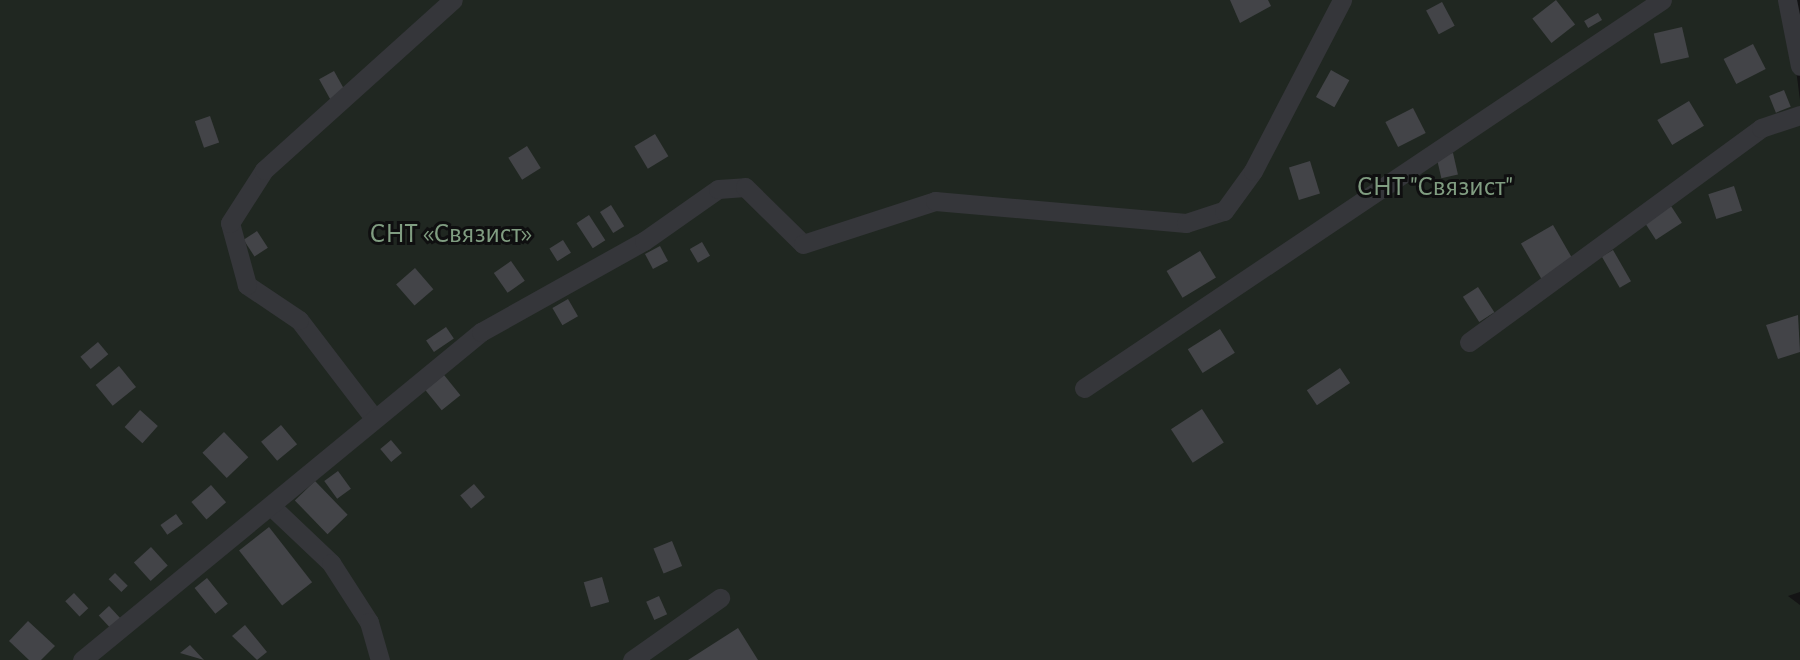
<!DOCTYPE html>
<meta charset="utf-8">
<style>
body{margin:0}
#map{position:relative;width:1800px;height:660px;overflow:hidden;background:#141415;font-family:"Alegreya Sans",sans-serif}
div>[style]{position:absolute}
.green>*{inset:0;background:#202721}
.building>*{inset:0;background:#434448;transform-origin:0 0}
.minor>*{height:19px;margin:-9.5px;padding:0 9.5px;transform-origin:9.5px;border-radius:9.5px;background:#35363a}
span{translate:-50% -50%;white-space:nowrap;text-align:center;line-height:1.15;-webkit-text-stroke:6px #0f0f10;paint-order:stroke}
.park-label{font-size:28px;color:#809d81}
</style>
<div id="map">
<div class="green">
<i style="clip-path:polygon(0 0,1787px 0,1800px 100px,1800px 592px,1788px 596px,1800px 605px,1800px 660px,0 660px)"></i>
</div>
<div class="building">
<i style="clip-path:polygon(1230px 0,1268px 0,1271px 6px,1240px 23px)"></i>
<i style="left:1556px;top:0;width:31px;height:30px;rotate:52deg"></i>
<i style="left:1442px;top:2px;width:27px;height:18px;rotate:62deg"></i>
<i style="left:1598px;top:13px;width:8px;height:16px;rotate:60deg"></i>
<i style="left:1682px;top:27px;width:31px;height:29px;rotate:77deg"></i>
<i style="left:1753px;top:44px;width:28px;height:33px;rotate:63deg"></i>
<i style="left:1331px;top:70px;width:21px;height:31px;rotate:29deg"></i>
<i style="left:334px;top:71px;width:23px;height:17px;rotate:61deg"></i>
<i style="left:1784px;top:90px;width:18px;height:16px;rotate:68deg"></i>
<i style="left:1689px;top:101px;width:29px;height:37px;rotate:59deg"></i>
<i style="left:1413px;top:108px;width:28px;height:31px;rotate:63deg"></i>
<i style="left:210px;top:116px;width:28px;height:16px;rotate:71deg"></i>
<i style="left:655px;top:134px;width:26px;height:24px;rotate:59deg"></i>
<i style="left:527px;top:146px;width:26px;height:22px;rotate:58deg"></i>
<i style="left:1453px;top:153px;width:22px;height:17px;rotate:77deg"></i>
<i style="left:1310px;top:161px;width:34px;height:22px;rotate:73deg"></i>
<i style="left:1734px;top:186px;width:26px;height:27px;rotate:72deg"></i>
<i style="left:611px;top:205px;width:25px;height:13px;rotate:58deg"></i>
<i style="left:1671px;top:206px;width:20px;height:31px;rotate:57deg"></i>
<i style="left:589px;top:215px;width:30px;height:15px;rotate:57deg"></i>
<i style="left:1553px;top:225px;width:42px;height:37px;rotate:60deg"></i>
<i style="left:257px;top:231px;width:20px;height:16px;rotate:57deg"></i>
<i style="left:563px;top:240px;width:15px;height:16px;rotate:58deg"></i>
<i style="left:702px;top:242px;width:16px;height:14px;rotate:60deg"></i>
<i style="left:660px;top:246px;width:17px;height:17px;rotate:62deg"></i>
<i style="left:1613px;top:250px;width:36px;height:13px;rotate:60deg"></i>
<i style="left:1200px;top:251px;width:31px;height:39px;rotate:59deg"></i>
<i style="left:511px;top:261px;width:24px;height:21px;rotate:55deg"></i>
<i style="left:415px;top:268px;width:28px;height:25px;rotate:49deg"></i>
<i style="left:1478px;top:287px;width:30px;height:18px;rotate:57deg"></i>
<i style="left:568px;top:299px;width:20px;height:18px;rotate:60deg"></i>
<i style="clip-path:polygon(1798px 315px,1800px 352px,1778px 359px,1766px 325px)"></i>
<i style="left:446px;top:327px;width:14px;height:24px;rotate:56deg"></i>
<i style="left:1220px;top:329px;width:28px;height:38px;rotate:58deg"></i>
<i style="left:98px;top:342px;width:16px;height:23px;rotate:50deg"></i>
<i style="left:119px;top:366px;width:27px;height:30px;rotate:51deg"></i>
<i style="left:1340px;top:368px;width:18px;height:40px;rotate:56deg"></i>
<i style="left:444px;top:375px;width:26px;height:24px;rotate:51deg"></i>
<i style="left:1202px;top:409px;width:40px;height:37px;rotate:57deg"></i>
<i style="left:140px;top:410px;width:24px;height:23px;rotate:42deg"></i>
<i style="left:281px;top:425px;width:25px;height:26px;rotate:50deg"></i>
<i style="left:224px;top:432px;width:35px;height:30px;rotate:46deg"></i>
<i style="left:391px;top:440px;width:17px;height:14px;rotate:50deg"></i>
<i style="left:338px;top:471px;width:22px;height:17px;rotate:54deg"></i>
<i style="left:315px;top:481px;width:47px;height:28px;rotate:46deg"></i>
<i style="left:474px;top:484px;width:17px;height:18px;rotate:50deg"></i>
<i style="left:211px;top:485px;width:23px;height:26px;rotate:49deg"></i>
<i style="left:176px;top:514px;width:12px;height:19px;rotate:55deg"></i>
<i style="left:269px;top:527px;width:70px;height:38px;rotate:52deg"></i>
<i style="left:672px;top:541px;width:27px;height:20px;rotate:68deg"></i>
<i style="left:151px;top:547px;width:25px;height:23px;rotate:48deg"></i>
<i style="left:115px;top:573px;width:18px;height:9px;rotate:45deg"></i>
<i style="left:602px;top:577px;width:26px;height:19px;rotate:74deg"></i>
<i style="left:207px;top:578px;width:33px;height:16px;rotate:51deg"></i>
<i style="left:74px;top:593px;width:21px;height:12px;rotate:47deg"></i>
<i style="left:659px;top:596px;width:20px;height:14px;rotate:66deg"></i>
<i style="left:109px;top:606px;width:19px;height:14px;rotate:47deg"></i>
<i style="clip-path:polygon(28px 621px,55px 646px,41px 660px,29px 660px,9px 641px)"></i>
<i style="clip-path:polygon(245px 625px,267px 652px,257px 660px,232px 636px)"></i>
<i style="clip-path:polygon(738px 628px,758px 660px,688px 660px)"></i>
<i style="clip-path:polygon(190px 645px,204px 660px,180px 653px)"></i>
</div>
<div class="minor">
<i style="left:1787px;top:0;width:67px;rotate:78.9deg"></i>
<i style="left:1469px;top:342px;width:362px;rotate:-36.2deg"></i>
<i style="left:1761px;top:128px;width:41px;rotate:-18.4deg"></i>
<i style="left:1084px;top:388px;width:696px;rotate:-33.87deg"></i>
<i style="left:374px;top:418px;width:123px;rotate:-127.4deg"></i>
<i style="left:299px;top:320px;width:63px;rotate:-146.1deg"></i>
<i style="left:247px;top:285px;width:64px;rotate:-105.3deg"></i>
<i style="left:230px;top:223px;width:63px;rotate:-57.3deg"></i>
<i style="left:264px;top:170px;width:254px;rotate:-42deg"></i>
<i style="left:271px;top:506px;width:83px;rotate:43.5deg"></i>
<i style="left:331px;top:563px;width:70px;rotate:57.2deg"></i>
<i style="left:369px;top:622px;width:40px;rotate:74deg"></i>
<i style="left:82px;top:660px;width:517px;rotate:-39.42deg"></i>
<i style="left:481px;top:332px;width:187px;rotate:-29.2deg"></i>
<i style="left:644px;top:241px;width:90px;rotate:-35.1deg"></i>
<i style="left:718px;top:189px;width:27px;rotate:-4deg"></i>
<i style="left:745px;top:187px;width:81px;rotate:44.5deg"></i>
<i style="left:803px;top:244px;width:139px;rotate:-18deg"></i>
<i style="left:935px;top:201px;width:252px;rotate:5deg"></i>
<i style="left:1186px;top:223px;width:40px;rotate:-18deg"></i>
<i style="left:1224px;top:211px;width:49px;rotate:-54.1deg"></i>
<i style="left:1253px;top:171px;width:193px;rotate:-62.5deg"></i>
<i style="left:632px;top:660px;width:108px;rotate:-35.2deg"></i>
</div>
<div class="park-label">
<span style="left:1435px;top:187px">СНТ "Связист"</span>
<span style="left:451px;top:234px">СНТ «Связист»</span>
</div>
</div>
